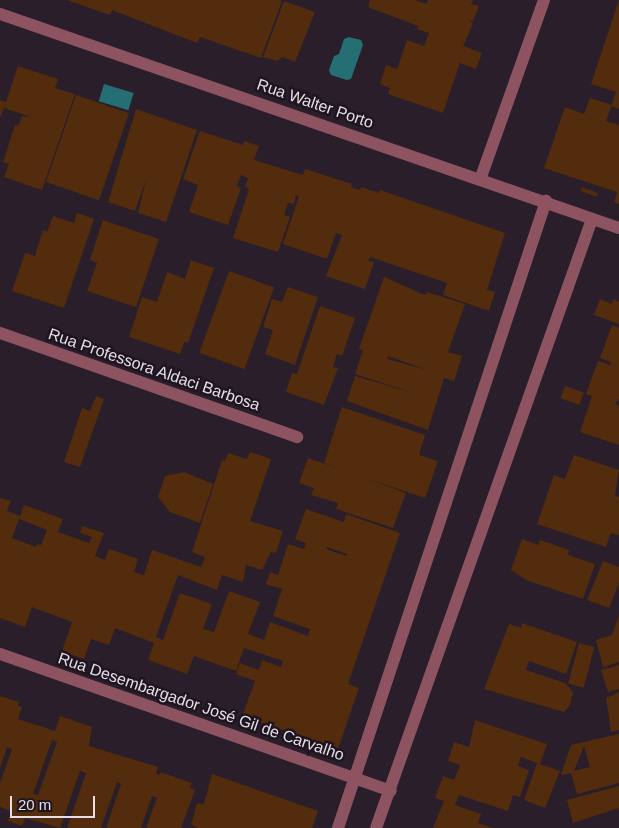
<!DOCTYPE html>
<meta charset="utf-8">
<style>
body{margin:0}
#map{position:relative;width:619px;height:828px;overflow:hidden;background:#291e2a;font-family:Arial,sans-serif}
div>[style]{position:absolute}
.water>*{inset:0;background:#256e73;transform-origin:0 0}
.building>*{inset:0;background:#522c0c;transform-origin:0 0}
.minor>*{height:12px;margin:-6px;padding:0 6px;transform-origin:6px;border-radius:6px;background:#8e5361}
span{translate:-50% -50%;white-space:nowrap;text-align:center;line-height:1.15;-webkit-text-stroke:5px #1f1520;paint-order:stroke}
.street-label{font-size:16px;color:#e5dee6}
.scale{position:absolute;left:10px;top:796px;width:85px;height:22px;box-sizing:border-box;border:2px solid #e5dee6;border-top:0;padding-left:6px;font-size:15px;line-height:18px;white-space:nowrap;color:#e5dee6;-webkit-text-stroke:4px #1f1520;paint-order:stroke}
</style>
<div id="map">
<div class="water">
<i style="clip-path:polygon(349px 37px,361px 40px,363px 45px,351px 79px,347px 80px,331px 75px,329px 70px,334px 56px,339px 54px,344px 39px)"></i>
<i style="left:104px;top:84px;width:31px;height:18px;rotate:17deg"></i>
</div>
<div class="building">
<i style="clip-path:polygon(67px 0,279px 0,282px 1px,261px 58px,200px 37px,197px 43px,112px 10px,110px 15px)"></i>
<i style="clip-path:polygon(370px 0,415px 0,426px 4px,428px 0,473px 0,471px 4px,479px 6px,473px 21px,469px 20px,473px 24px,463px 46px,482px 53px,476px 69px,460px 63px,443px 113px,388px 94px,390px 88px,380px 84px,386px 65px,397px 69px,407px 40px,424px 46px,429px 33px,417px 29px,418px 26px,368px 7px)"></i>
<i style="clip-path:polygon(619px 0,619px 109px,611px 106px,616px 92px,591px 84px)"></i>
<i style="clip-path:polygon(284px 1px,315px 12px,295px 62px,282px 57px,277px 61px,263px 57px)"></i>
<i style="clip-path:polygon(18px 66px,58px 79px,55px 88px,75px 94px,42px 190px,4px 177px,9px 164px,3px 162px,15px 125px,18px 126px,22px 116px,31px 117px,4px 108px,0 118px,0 100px,6px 102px)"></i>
<i style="left:76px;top:95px;width:56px;height:92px;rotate:19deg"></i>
<i style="clip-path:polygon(590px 98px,612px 105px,606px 121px,619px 125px,619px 204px,614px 202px,617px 192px,544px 168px,565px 107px,584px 114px)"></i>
<i style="clip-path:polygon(136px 109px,197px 130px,166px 222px,138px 213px,146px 180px,135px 211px,108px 202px)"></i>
<i style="clip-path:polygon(200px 131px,243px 145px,244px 141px,259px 146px,254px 160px,303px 175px,305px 169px,352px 184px,351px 187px,360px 190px,361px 187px,379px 193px,380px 190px,505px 233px,487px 290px,495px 292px,489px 311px,443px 295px,447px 283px,370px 257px,368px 261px,374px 262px,365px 289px,326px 276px,342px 235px,336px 233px,327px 259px,283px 244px,299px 196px,296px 195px,294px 204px,288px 203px,284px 215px,290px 217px,278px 252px,233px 238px,249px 189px,245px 187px,248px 178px,241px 175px,237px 186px,241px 188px,228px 225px,189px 212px,198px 185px,183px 179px)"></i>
<i style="left:582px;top:187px;width:17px;height:4px;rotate:21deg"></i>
<i style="clip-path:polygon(77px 213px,94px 219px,64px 308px,12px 291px,25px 253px,35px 256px,43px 230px,47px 232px,53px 216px,74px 223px)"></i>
<i style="clip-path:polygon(103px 220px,159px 239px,136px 307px,87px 291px,97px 263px,90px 260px)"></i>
<i style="clip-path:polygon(191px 260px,214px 268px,188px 343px,184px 342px,180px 354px,129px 337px,142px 297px,157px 302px,167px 272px,185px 279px)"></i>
<i style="left:229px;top:271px;width:48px;height:87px;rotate:20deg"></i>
<i style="clip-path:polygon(evenodd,384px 277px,425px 295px,427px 292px,465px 304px,448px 352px,462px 356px,454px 381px,444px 378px,428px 430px,347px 401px,355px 376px,413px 393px,355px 374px,363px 350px,359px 349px,384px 277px,388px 356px,427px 370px,387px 359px,388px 356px)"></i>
<i style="clip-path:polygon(288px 287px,318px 297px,295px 365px,265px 354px,273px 330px,263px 327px,272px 299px,282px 302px)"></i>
<i style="clip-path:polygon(600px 299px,612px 304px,613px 299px,619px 302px,619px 324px,594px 315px)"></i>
<i style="clip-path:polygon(320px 306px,355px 318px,342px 356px,337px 354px,333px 367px,338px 368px,324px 405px,286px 392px,292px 373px,297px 374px)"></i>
<i style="clip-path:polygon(612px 325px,619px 328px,619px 399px,615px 404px,619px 406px,619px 445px,580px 432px,592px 396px,586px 394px,598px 361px,610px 365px,611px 362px,600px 358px)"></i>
<i style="left:565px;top:386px;width:20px;height:13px;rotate:20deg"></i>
<i style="clip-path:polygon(96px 396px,104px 399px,80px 467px,64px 462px,82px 408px,90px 411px)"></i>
<i style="clip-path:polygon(342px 407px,425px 435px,419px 455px,438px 461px,425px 498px,368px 479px,406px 493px,393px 528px,336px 509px,338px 503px,311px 495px,314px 488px,299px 483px,308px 458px,340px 469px,324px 463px)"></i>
<i style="clip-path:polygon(evenodd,250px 452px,271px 459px,250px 521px,283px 531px,276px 553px,271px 552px,262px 570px,246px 565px,243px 582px,222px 575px,217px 590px,178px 575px,156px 637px,163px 640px,180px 593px,212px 604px,203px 629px,214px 632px,229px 591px,260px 602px,248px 634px,264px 640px,270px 622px,308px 636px,310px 629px,321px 633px,273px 616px,282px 589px,266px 584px,270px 572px,278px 575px,288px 544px,304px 549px,306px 543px,295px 539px,306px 509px,344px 522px,346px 514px,400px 533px,348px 684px,359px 688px,338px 749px,242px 716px,255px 681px,236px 674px,240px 663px,259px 670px,262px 660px,281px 667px,283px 661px,244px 648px,236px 671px,194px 656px,187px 674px,148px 660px,154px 643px,115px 628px,109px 645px,91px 639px,84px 659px,62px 651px,72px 622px,32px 607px,25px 627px,0 618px,0 498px,11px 501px,7px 511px,20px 516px,24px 505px,63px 519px,58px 532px,89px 543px,92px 537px,80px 533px,82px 526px,104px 533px,95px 556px,105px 560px,109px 549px,138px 559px,134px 572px,144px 575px,152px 550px,201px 567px,205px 557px,192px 552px,222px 460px,225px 461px,228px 453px,247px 459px,250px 452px,19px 519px,47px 530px,41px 545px,37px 544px,36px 547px,12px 538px,19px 519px,250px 452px,327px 547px,347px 554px,346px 556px,326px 549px,327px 547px)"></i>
<i style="clip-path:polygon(574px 455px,619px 470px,615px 495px,619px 497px,619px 535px,611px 533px,606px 547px,537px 524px,554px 475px,565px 479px)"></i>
<i style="clip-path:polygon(184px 472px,213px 484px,200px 523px,170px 512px,158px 497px,165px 476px)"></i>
<i style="clip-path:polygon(522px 539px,538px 545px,540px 540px,569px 550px,568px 555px,595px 564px,583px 599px,526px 580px,511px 570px)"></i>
<i style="clip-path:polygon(603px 561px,619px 567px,619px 583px,609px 608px,587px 600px)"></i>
<i style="clip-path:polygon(619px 615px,619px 662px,603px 667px,596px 640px,612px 635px)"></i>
<i style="clip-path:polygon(522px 623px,577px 642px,566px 674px,529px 661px,526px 670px,565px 683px,573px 692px,570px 705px,564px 712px,484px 689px,509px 624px,521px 628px)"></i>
<i style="left:579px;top:643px;width:16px;height:42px;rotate:15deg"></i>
<i style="clip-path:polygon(619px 665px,619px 689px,608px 692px,601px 670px)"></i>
<i style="clip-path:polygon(619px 692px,619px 730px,611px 732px,606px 698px)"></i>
<i style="clip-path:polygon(evenodd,0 696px,19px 702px,18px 706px,22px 707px,18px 719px,55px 731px,60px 716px,92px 727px,89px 746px,158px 767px,156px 774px,159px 775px,160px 772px,192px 783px,190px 788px,195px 790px,181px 828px,146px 828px,157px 798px,152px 796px,141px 828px,106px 828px,121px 784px,117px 782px,101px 828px,67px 828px,86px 773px,80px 771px,60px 828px,25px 818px,22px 826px,8px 821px,11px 811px,0 807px,0 783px,12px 749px,7px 747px,0 769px,0 696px,52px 740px,57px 742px,38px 795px,33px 794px,52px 740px)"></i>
<i style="clip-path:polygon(475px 720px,547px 744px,540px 764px,560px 771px,545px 808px,524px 800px,537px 763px,521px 757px,518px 766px,529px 770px,520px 797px,513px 795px,508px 811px,459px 795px,455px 805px,481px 814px,478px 823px,493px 828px,433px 828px,444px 801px,435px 798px,443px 776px,454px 780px,460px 765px,448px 761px,454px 742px,469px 747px)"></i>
<i style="clip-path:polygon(evenodd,619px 734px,619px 783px,577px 794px,571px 773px,561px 775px,571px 745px,619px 734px,584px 746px,590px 767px,574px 771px,584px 746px)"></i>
<i style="clip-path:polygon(212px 774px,318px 811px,312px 828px,199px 828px,191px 825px,197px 803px,204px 804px)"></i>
<i style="clip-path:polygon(619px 786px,619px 808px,573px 823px,567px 800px)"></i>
</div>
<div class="minor">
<i style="left:0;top:14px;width:655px;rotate:19.07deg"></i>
<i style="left:481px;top:177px;width:188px;rotate:-70.4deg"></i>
<i style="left:0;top:333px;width:315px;rotate:19.3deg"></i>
<i style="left:0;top:654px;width:414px;rotate:19.3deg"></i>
<i style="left:338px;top:828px;width:661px;rotate:-71.65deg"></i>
<i style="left:376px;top:828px;width:646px;rotate:-70.47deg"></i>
</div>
<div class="street-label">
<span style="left:315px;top:104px;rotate:19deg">Rua Walter Porto</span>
<span style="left:154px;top:370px;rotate:19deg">Rua Professora Aldaci Barbosa</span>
<span style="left:201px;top:707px;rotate:19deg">Rua Desembargador José Gil de Carvalho</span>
</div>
<div class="scale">20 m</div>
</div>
